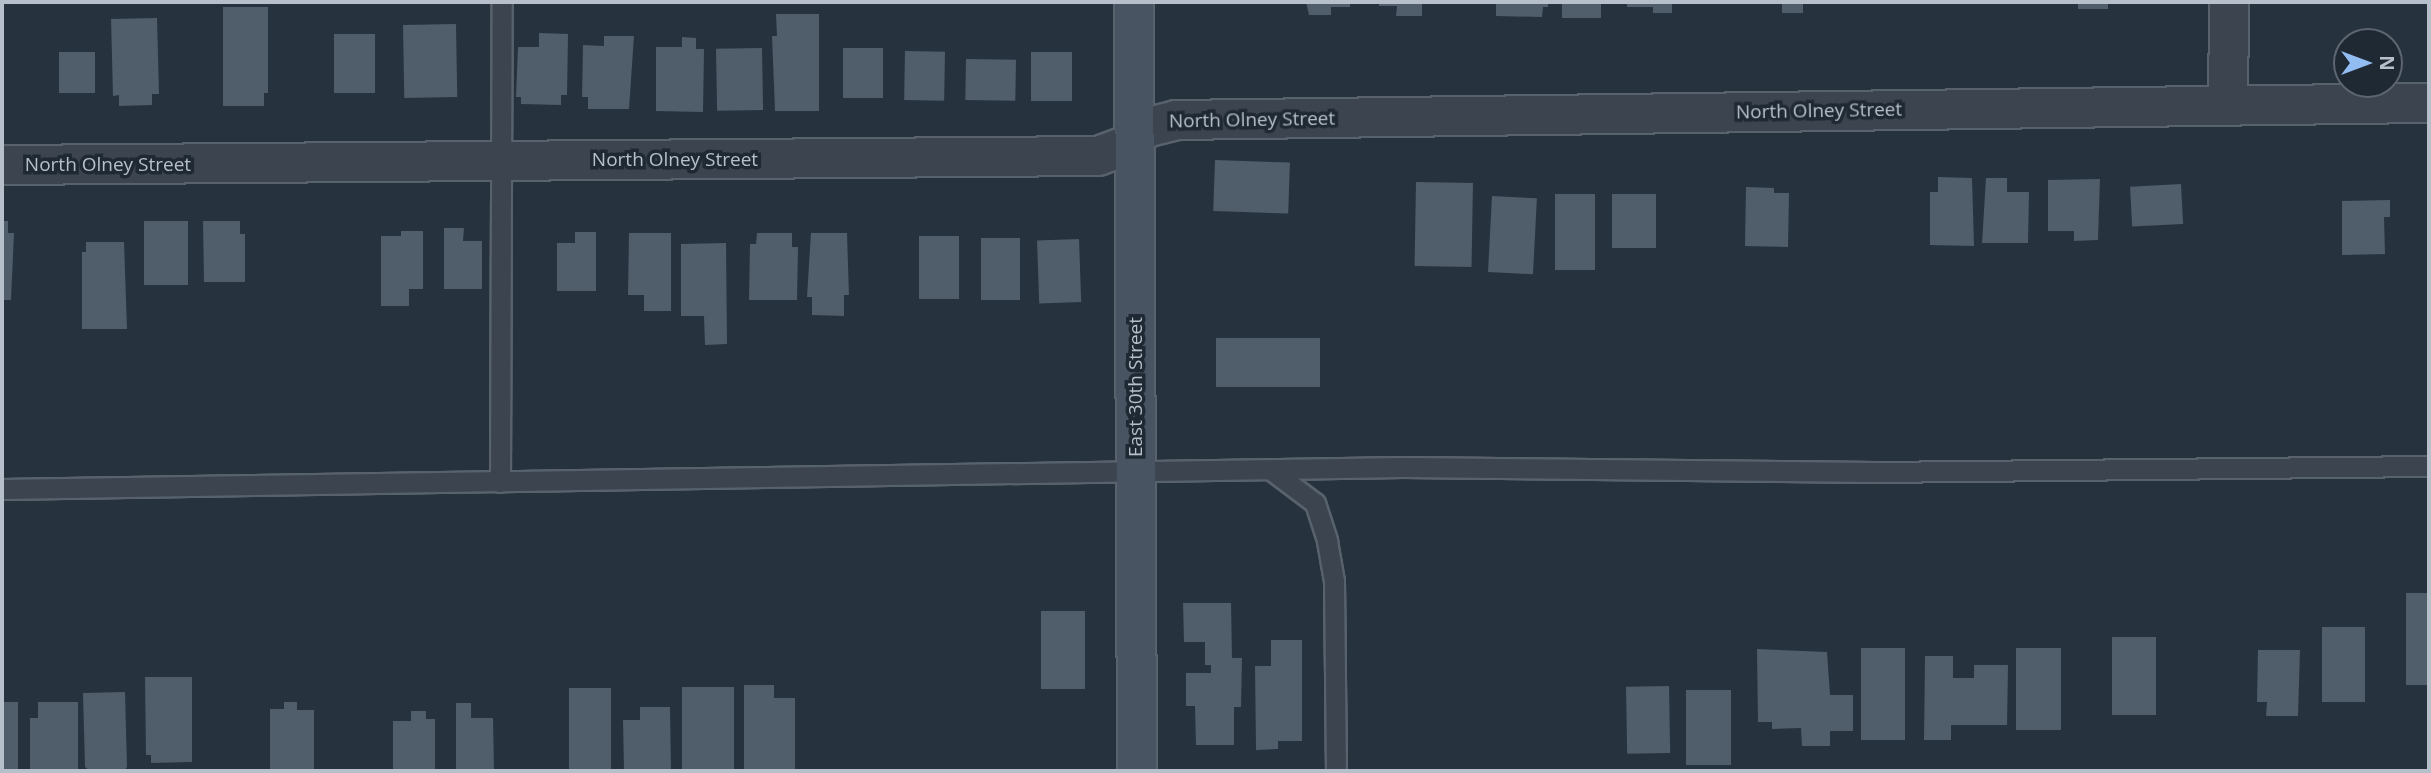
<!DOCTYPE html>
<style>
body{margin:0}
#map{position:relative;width:2431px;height:773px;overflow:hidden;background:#27323f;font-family:"Open Sans",sans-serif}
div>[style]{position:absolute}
.building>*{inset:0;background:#505d6a;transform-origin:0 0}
.roads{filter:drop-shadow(2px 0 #58626d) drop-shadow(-2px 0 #58626d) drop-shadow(0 2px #58626d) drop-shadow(0 -2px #58626d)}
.lane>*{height:19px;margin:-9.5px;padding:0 9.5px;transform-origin:9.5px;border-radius:9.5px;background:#3b444f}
.street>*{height:38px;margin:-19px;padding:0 19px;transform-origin:19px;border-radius:19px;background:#3b444f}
.secondary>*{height:38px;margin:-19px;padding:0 19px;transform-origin:19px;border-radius:19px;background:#495462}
span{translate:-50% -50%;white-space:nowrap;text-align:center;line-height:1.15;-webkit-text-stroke:7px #1f2934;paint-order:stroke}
.street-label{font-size:19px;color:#b7bfca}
.frame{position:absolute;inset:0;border:4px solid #b7bfca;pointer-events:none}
.north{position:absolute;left:2333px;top:28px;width:70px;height:70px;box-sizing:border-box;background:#1f2934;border:2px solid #5c6570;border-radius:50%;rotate:90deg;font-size:19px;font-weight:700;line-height:28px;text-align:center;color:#b7bfca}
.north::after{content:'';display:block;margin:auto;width:24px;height:32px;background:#92bdf3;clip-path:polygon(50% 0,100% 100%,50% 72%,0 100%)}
</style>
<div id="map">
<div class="building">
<i style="clip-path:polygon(1306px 2px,1350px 2px,1350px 7px,1331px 7px,1331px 15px,1309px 15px)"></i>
<i style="clip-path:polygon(1379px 2px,1422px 2px,1422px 16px,1396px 16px,1397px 6px,1379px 6px)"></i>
<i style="clip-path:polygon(1496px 2px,1548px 2px,1548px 7px,1543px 7px,1542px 17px,1496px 16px)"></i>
<i style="left:1562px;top:2px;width:39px;height:16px"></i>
<i style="clip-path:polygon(1627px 2px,1672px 2px,1672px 13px,1653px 13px,1653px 7px,1627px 7px)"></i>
<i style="left:1782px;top:2px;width:21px;height:11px"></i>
<i style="left:2078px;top:2px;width:30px;height:7px"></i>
<i style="clip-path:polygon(223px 7px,268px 7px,268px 93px,264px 93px,264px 106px,223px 106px)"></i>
<i style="clip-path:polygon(776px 14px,819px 14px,819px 111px,775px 111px,772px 36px,777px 36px)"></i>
<i style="clip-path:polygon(157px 18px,159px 94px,152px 94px,152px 105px,119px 106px,119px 95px,113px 96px,111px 19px)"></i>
<i style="left:456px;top:24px;width:73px;height:53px;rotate:89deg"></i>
<i style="clip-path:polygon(539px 33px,568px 34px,567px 95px,561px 95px,561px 105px,521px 104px,521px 97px,516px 97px,518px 47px,539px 47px)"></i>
<i style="left:334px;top:34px;width:41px;height:59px"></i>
<i style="clip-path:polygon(604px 36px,634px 36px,629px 109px,588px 109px,588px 97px,582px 97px,583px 45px,604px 46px)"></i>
<i style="clip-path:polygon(682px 37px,696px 38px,696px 49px,704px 49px,703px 112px,656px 111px,656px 47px,682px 47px)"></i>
<i style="left:762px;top:48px;width:62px;height:46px;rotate:89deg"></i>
<i style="left:843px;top:48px;width:40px;height:50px"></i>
<i style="left:905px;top:51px;width:40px;height:49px;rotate:1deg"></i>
<i style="left:59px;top:52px;width:36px;height:41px"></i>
<i style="left:1031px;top:52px;width:41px;height:49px"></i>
<i style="left:966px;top:59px;width:50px;height:41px;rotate:1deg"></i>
<i style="left:1215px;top:160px;width:75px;height:51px;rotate:2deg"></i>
<i style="clip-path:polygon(1938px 177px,1972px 178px,1974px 246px,1930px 245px,1930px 192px,1938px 192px)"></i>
<i style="clip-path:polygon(1986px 178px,2007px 178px,2007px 192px,2029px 192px,2028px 243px,1982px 243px)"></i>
<i style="clip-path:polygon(2100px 179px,2098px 240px,2074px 241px,2074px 231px,2048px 231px,2048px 180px)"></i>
<i style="left:1416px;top:182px;width:57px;height:84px;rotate:1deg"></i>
<i style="left:2181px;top:184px;width:40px;height:51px;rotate:87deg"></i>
<i style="clip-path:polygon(1746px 187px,1774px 188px,1774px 193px,1789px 193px,1788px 247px,1745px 246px)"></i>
<i style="left:1555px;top:194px;width:40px;height:76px"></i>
<i style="left:1612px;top:194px;width:44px;height:54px"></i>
<i style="left:1492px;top:196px;width:45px;height:76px;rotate:3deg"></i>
<i style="clip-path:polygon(2390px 200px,2390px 217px,2384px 217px,2385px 254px,2342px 255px,2342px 201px)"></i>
<i style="clip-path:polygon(2px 221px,8px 221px,8px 233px,14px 233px,11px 300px,2px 300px)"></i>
<i style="left:144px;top:221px;width:44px;height:64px"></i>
<i style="clip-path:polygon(203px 221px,240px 221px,240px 234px,245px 234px,245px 282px,204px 282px)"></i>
<i style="clip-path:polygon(444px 228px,464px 228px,463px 241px,482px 241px,482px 289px,444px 289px)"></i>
<i style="clip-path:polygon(401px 231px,423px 231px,423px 289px,409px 289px,409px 306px,381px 306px,381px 236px,401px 236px)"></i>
<i style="clip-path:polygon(575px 232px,596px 232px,596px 291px,557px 291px,557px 243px,575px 243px)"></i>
<i style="clip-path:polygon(629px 233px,671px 233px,671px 311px,644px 311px,644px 295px,628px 295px)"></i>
<i style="clip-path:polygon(757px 233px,792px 233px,792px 247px,798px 247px,797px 300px,749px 300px,750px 244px,756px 244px)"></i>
<i style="clip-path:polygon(811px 233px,847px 233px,849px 295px,844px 295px,844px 316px,812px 315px,812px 297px,807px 297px)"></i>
<i style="left:919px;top:236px;width:40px;height:63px"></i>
<i style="left:981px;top:238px;width:39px;height:62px"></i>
<i style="left:1079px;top:239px;width:63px;height:42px;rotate:88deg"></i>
<i style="clip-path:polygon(86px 242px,124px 242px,127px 329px,82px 329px,82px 252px,86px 252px)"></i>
<i style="clip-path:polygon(726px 243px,727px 344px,705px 345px,704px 316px,681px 316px,681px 244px)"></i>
<i style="left:1320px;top:338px;width:49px;height:104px;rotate:90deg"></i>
<i style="left:2406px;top:593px;width:23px;height:92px"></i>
<i style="clip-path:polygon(1183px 603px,1231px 603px,1232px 658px,1242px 658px,1241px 707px,1234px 707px,1234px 745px,1196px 745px,1195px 706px,1186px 706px,1186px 673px,1211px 673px,1211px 665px,1205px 665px,1205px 642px,1184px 642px)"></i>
<i style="left:1041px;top:611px;width:44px;height:78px"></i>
<i style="left:2322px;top:627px;width:43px;height:75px"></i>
<i style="left:2112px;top:637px;width:44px;height:78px"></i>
<i style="clip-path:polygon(1271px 640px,1302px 640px,1302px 741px,1278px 741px,1278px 749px,1256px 750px,1255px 666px,1271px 666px)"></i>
<i style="left:1861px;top:648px;width:44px;height:92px"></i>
<i style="left:2016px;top:648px;width:45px;height:82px"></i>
<i style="clip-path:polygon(1757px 649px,1827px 652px,1830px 695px,1853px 695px,1853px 731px,1830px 731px,1830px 746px,1802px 746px,1801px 728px,1772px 729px,1772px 722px,1758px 722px)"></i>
<i style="clip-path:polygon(2258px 650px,2300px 650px,2298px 716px,2266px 716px,2267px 702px,2257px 702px)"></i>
<i style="clip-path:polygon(1925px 656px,1953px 656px,1953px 678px,1974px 678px,1974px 665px,2008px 665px,2007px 725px,1951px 725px,1951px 740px,1924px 740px)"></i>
<i style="clip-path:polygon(145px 677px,192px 677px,192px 762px,151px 763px,151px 755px,146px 755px)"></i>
<i style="clip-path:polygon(744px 685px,774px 685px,774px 698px,795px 698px,795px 769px,744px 769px)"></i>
<i style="left:1669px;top:686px;width:67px;height:43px;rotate:89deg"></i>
<i style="left:682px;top:687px;width:52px;height:84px"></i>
<i style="left:569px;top:688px;width:42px;height:81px"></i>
<i style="left:1731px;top:690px;width:75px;height:45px;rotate:90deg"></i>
<i style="clip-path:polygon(125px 692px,127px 767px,124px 771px,90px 771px,85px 767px,83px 693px)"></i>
<i style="left:18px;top:702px;width:69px;height:16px;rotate:90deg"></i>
<i style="clip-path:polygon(38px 702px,78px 702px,78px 771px,30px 771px,30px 718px,38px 718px)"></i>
<i style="clip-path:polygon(284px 702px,297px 702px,297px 710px,314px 710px,314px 771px,270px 771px,270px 709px,284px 709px)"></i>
<i style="clip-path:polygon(456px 703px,471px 703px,471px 718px,493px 718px,494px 771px,456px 771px)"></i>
<i style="clip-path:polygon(640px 707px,670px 707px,671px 771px,624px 771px,623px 720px,640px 720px)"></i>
<i style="clip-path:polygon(411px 711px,426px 711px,426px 719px,435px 719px,435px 771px,393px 771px,393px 721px,411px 721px)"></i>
</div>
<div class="roads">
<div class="lane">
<i style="left:1271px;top:470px;width:55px;rotate:36.9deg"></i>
<i style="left:1315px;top:503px;width:40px;rotate:72deg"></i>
<i style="left:1327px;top:541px;width:41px;rotate:80.1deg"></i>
<i style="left:1334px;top:581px;width:190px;rotate:89.4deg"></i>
<i style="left:500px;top:482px;width:480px;rotate:-89.8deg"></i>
<i style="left:2px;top:489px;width:1401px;rotate:-0.9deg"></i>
<i style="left:1403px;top:467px;width:472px;rotate:0.6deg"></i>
<i style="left:1875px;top:472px;width:554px;rotate:-0.62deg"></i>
</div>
<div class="street">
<i style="left:2228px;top:105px;width:103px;rotate:-89.4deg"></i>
<i style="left:2px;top:165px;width:1096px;rotate:-0.47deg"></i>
<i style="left:1098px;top:156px;width:33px;rotate:-20deg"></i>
<i style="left:1129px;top:145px;width:23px;rotate:-47deg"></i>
<i style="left:1145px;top:128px;width:32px;rotate:-14deg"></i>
<i style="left:1176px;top:120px;width:1253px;rotate:-0.78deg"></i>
</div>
<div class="secondary">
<i style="left:1134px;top:2px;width:769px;rotate:89.78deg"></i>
</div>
</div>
<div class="street-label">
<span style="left:1819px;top:111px;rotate:-1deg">North Olney Street</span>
<span style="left:1252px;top:120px;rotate:-1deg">North Olney Street</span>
<span style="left:675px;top:160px">North Olney Street</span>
<span style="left:108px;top:165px">North Olney Street</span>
<span style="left:1136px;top:387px;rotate:-90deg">East 30th Street</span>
</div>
<div class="frame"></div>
<div class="north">N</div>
</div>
